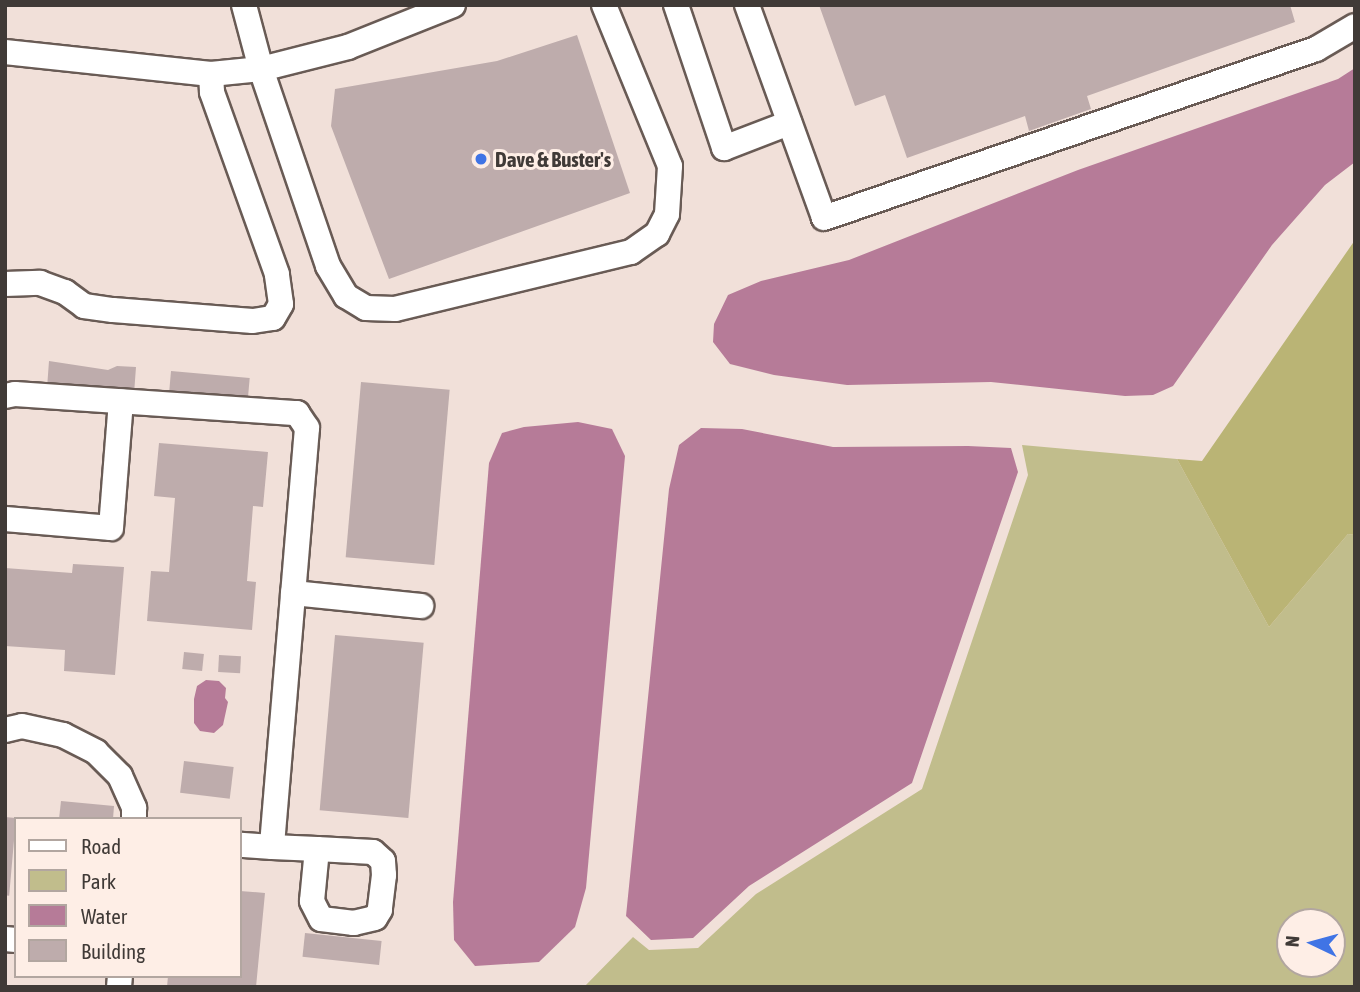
<!DOCTYPE html>
<style>
body{margin:0}
#map{position:relative;width:1360px;height:992px;overflow:hidden;background:#f1e0d9;font-family:"Asap Condensed",sans-serif}
div>[style]{position:absolute}
.green>*{inset:0;background:#c1bd8c}
.forest>*{inset:0;background:#bab475}
.water>*{inset:0;background:#b67b98}
.building>*{inset:0;background:#beacac;transform-origin:0 0}
.roads{filter:drop-shadow(2px 0 #695b55) drop-shadow(-2px 0 #695b55) drop-shadow(0 2px #695b55) drop-shadow(0 -2px #695b55)}
.minor>*{height:24px;margin:-12px;padding:0 12px;transform-origin:12px;border-radius:12px;background:#fff}
.dots>*{width:19px;height:19px;translate:-50% -50%;box-sizing:border-box;border:4px solid #feeee6;border-radius:50%}
span{translate:-50% -50%;white-space:nowrap;text-align:center;line-height:1.15;-webkit-text-stroke:6px #feeee6;paint-order:stroke}
.poi-label{font-size:21px;color:#403a37;font-weight:700}
.left{translate:0 -50%;text-align:left}
.frame{position:absolute;inset:0;border:7px solid #403a37;pointer-events:none}
.legend{position:absolute;left:14px;top:817px;width:228px;height:161px;box-sizing:border-box;background:#feeee6;border:2px solid #b2a6a0;margin:0;padding:9px 12px;list-style:none;font-size:21px;color:#403a37}
.legend li{display:flex;align-items:center;gap:14px;height:35px}
.legend b{width:35px;border:2px solid #b2a6a0}
.north{position:absolute;left:1276px;top:908px;width:70px;height:70px;box-sizing:border-box;background:#feeee6;border:2px solid #b2a6a0;border-radius:50%;rotate:275deg;font-size:19px;font-weight:700;line-height:28px;text-align:center;color:#403a37}
.north::after{content:'';display:block;margin:auto;width:24px;height:32px;background:#4074e5;clip-path:polygon(50% 0,100% 100%,50% 72%,0 100%)}
</style>
<div id="map">
<div class="green">
<i style="clip-path:polygon(evenodd,1022px 445px,1177px 459px,1269px 627px,1348px 534px,1355px 535px,1355px 987px,584px 987px,633px 937px,649px 950px,698px 948px,756px 894px,922px 789px,1028px 475px,1022px 445px,1290px 922px,1332px 922px,1332px 964px,1290px 964px,1290px 922px)"></i>
</div>
<div class="forest">
<i style="clip-path:polygon(1355px 240px,1355px 535px,1348px 534px,1269px 627px,1177px 459px,1202px 461px)"></i>
</div>
<div class="water">
<i style="clip-path:polygon(1355px 68px,1355px 162px,1325px 185px,1272px 245px,1173px 386px,1153px 395px,1125px 396px,991px 382px,847px 385px,774px 375px,730px 364px,713px 342px,714px 324px,728px 295px,761px 281px,849px 260px,1078px 170px,1338px 79px)"></i>
<i style="clip-path:polygon(578px 422px,612px 429px,625px 456px,586px 888px,575px 927px,539px 962px,475px 966px,454px 940px,453px 902px,489px 463px,502px 433px,524px 427px)"></i>
<i style="clip-path:polygon(701px 428px,742px 429px,833px 447px,968px 446px,1011px 448px,1018px 472px,912px 783px,749px 886px,693px 938px,651px 940px,626px 916px,669px 489px,679px 445px)"></i>
<i style="clip-path:polygon(206px 680px,219px 681px,226px 688px,225px 698px,228px 702px,223px 725px,214px 733px,200px 731px,194px 723px,194px 699px,197px 686px)"></i>
</div>
<div class="building">
<i style="clip-path:polygon(819px 5px,1290px 5px,1295px 22px,1087px 96px,1091px 109px,1029px 131px,1025px 116px,907px 158px,885px 95px,855px 106px)"></i>
<i style="clip-path:polygon(577px 35px,630px 193px,389px 279px,331px 126px,335px 89px,497px 61px)"></i>
<i style="clip-path:polygon(49px 361px,108px 370px,117px 366px,136px 367px,134px 394px,47px 388px)"></i>
<i style="left:171px;top:371px;width:79px;height:24px;rotate:5deg"></i>
<i style="left:361px;top:382px;width:89px;height:176px;rotate:5deg"></i>
<i style="clip-path:polygon(159px 443px,268px 452px,263px 507px,253px 506px,247px 581px,256px 582px,252px 630px,147px 621px,151px 571px,169px 572px,175px 498px,154px 496px)"></i>
<i style="clip-path:polygon(73px 564px,124px 567px,115px 675px,64px 671px,65px 650px,5px 646px,5px 568px,72px 573px)"></i>
<i style="left:335px;top:635px;width:89px;height:176px;rotate:5deg"></i>
<i style="left:184px;top:652px;width:20px;height:17px;rotate:6deg"></i>
<i style="left:219px;top:655px;width:22px;height:17px;rotate:3deg"></i>
<i style="left:184px;top:761px;width:50px;height:32px;rotate:7deg"></i>
<i style="clip-path:polygon(61px 801px,114px 806px,113px 819px,59px 819px)"></i>
<i style="left:5px;top:817px;width:11px;height:78px;rotate:5deg"></i>
<i style="clip-path:polygon(240px 891px,265px 893px,256px 987px,167px 987px,168px 976px,240px 976px)"></i>
<i style="left:305px;top:933px;width:77px;height:24px;rotate:6deg"></i>
</div>
<div class="roads">
<div class="minor">
<i style="left:453px;top:5px;width:113px;rotate:158.2deg"></i>
<i style="left:348px;top:47px;width:90px;rotate:165.8deg"></i>
<i style="left:261px;top:69px;width:208px;rotate:71.2deg"></i>
<i style="left:328px;top:266px;width:35px;rotate:59deg"></i>
<i style="left:346px;top:296px;width:23px;rotate:31deg"></i>
<i style="left:366px;top:308px;width:29px;rotate:2deg"></i>
<i style="left:395px;top:309px;width:243px;rotate:-13.6deg"></i>
<i style="left:631px;top:252px;width:32px;rotate:-35deg"></i>
<i style="left:657px;top:234px;width:22px;rotate:-63deg"></i>
<i style="left:667px;top:214px;width:48px;rotate:-86.4deg"></i>
<i style="left:670px;top:166px;width:174px;rotate:-112.3deg"></i>
<i style="left:676px;top:5px;width:151px;rotate:71.4deg"></i>
<i style="left:724px;top:148px;width:70px;rotate:-21deg"></i>
<i style="left:747px;top:5px;width:226px;rotate:70.1deg"></i>
<i style="left:824px;top:218px;width:520px;rotate:-18.96deg"></i>
<i style="left:1316px;top:49px;width:45px;rotate:-30.5deg"></i>
<i style="left:5px;top:52px;width:207px;rotate:6.1deg"></i>
<i style="left:211px;top:74px;width:50px;rotate:-5.7deg"></i>
<i style="left:261px;top:69px;width:66px;rotate:-104.9deg"></i>
<i style="left:5px;top:284px;width:35px;rotate:-2deg"></i>
<i style="left:40px;top:283px;width:27px;rotate:20deg"></i>
<i style="left:65px;top:292px;width:24px;rotate:36deg"></i>
<i style="left:84px;top:306px;width:29px;rotate:8deg"></i>
<i style="left:113px;top:310px;width:140px;rotate:4.5deg"></i>
<i style="left:253px;top:321px;width:20px;rotate:-9deg"></i>
<i style="left:273px;top:318px;width:16px;rotate:-60deg"></i>
<i style="left:281px;top:304px;width:30px;rotate:-98deg"></i>
<i style="left:277px;top:274px;width:193px;rotate:-109.7deg"></i>
<i style="left:212px;top:92px;width:18px;rotate:-93deg"></i>
<i style="left:5px;top:396px;width:10px;rotate:-11deg"></i>
<i style="left:15px;top:394px;width:283px;rotate:3.9deg"></i>
<i style="left:297px;top:413px;width:18px;rotate:56deg"></i>
<i style="left:307px;top:428px;width:420px;rotate:94.8deg"></i>
<i style="left:272px;top:847px;width:32px;rotate:-176deg"></i>
<i style="left:5px;top:519px;width:106px;rotate:4.9deg"></i>
<i style="left:111px;top:528px;width:127px;rotate:-85.5deg"></i>
<i style="left:293px;top:593px;width:129px;rotate:5.8deg"></i>
<i style="left:5px;top:730px;width:17px;rotate:-13deg"></i>
<i style="left:22px;top:726px;width:42px;rotate:12.4deg"></i>
<i style="left:63px;top:735px;width:37px;rotate:27deg"></i>
<i style="left:96px;top:752px;width:34px;rotate:45deg"></i>
<i style="left:120px;top:776px;width:35px;rotate:66deg"></i>
<i style="left:134px;top:808px;width:11px;rotate:90deg"></i>
<i style="left:272px;top:847px;width:45px;rotate:2.5deg"></i>
<i style="left:317px;top:849px;width:56px;rotate:3.1deg"></i>
<i style="left:373px;top:852px;width:13px;rotate:42deg"></i>
<i style="left:383px;top:861px;width:14px;rotate:86deg"></i>
<i style="left:384px;top:875px;width:35px;rotate:97deg"></i>
<i style="left:380px;top:910px;width:9px;rotate:122deg"></i>
<i style="left:375px;top:918px;width:22px;rotate:167deg"></i>
<i style="left:354px;top:923px;width:33px;rotate:-173deg"></i>
<i style="left:321px;top:919px;width:20px;rotate:-117deg"></i>
<i style="left:312px;top:901px;width:52px;rotate:-84.5deg"></i>
<i style="left:5px;top:939px;width:11px;rotate:5deg"></i>
<i style="left:119px;top:987px;width:11px;rotate:-85deg"></i>
</div>
</div>
<div class="dots">
<i style="left:481px;top:159px;background:#4074e5"></i>
</div>
<div class="poi-label">
<span class="left" style="left:495px;top:159px">Dave &amp; Buster's</span>
</div>
<div class="frame"></div>
<ul class="legend">
<li><b style="height:9px;background:#fff"></b>Road</li>
<li><b style="height:19px;background:#c1bd8c"></b>Park</li>
<li><b style="height:19px;background:#b67b98"></b>Water</li>
<li><b style="height:19px;background:#beacac"></b>Building</li>
</ul>
<div class="north">N</div>
</div>
